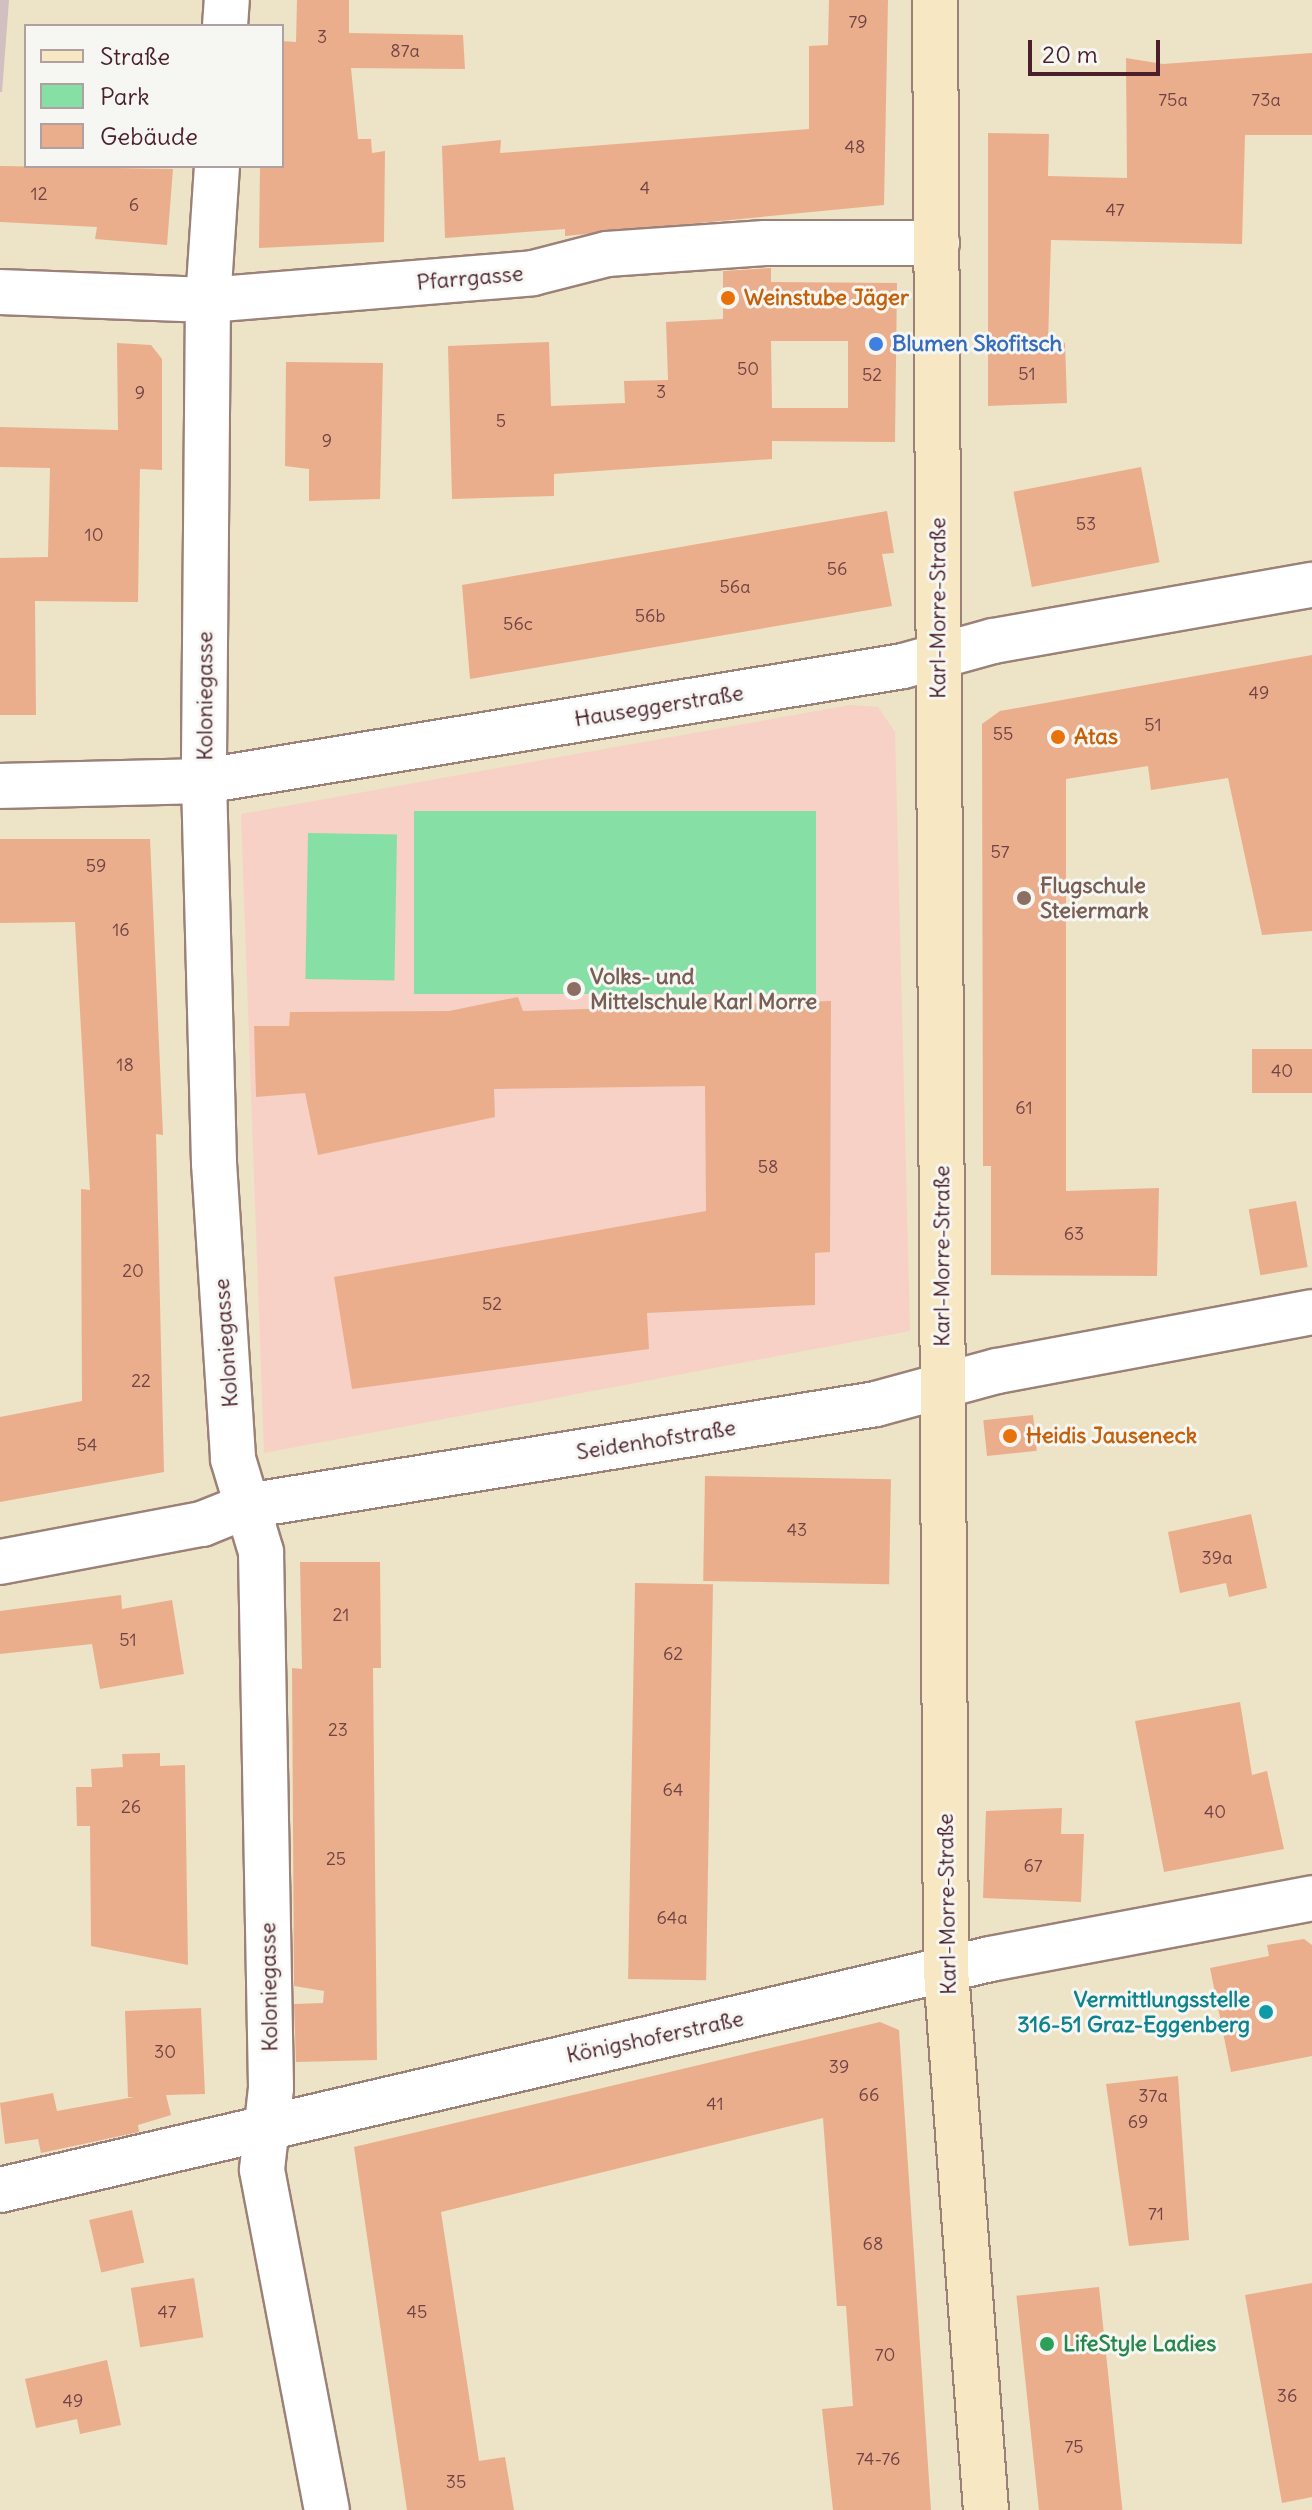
<!DOCTYPE html>
<meta charset="utf-8">
<style>
body{margin:0}
#map{position:relative;width:1312px;height:2510px;overflow:hidden;background:#ede3c6;font-family:Delius,sans-serif}
div>[style]{position:absolute}
.built>*{inset:0;background:#f7d1c6}
.industrial>*{inset:0;background:#d2bfbf}
.green>*{inset:0;background:#86dfa4;transform-origin:0 0}
.building>*{inset:0;background:#eaae8d;transform-origin:0 0}
.roads{filter:drop-shadow(2px 0 #9c8178) drop-shadow(-2px 0 #9c8178) drop-shadow(0 2px #9c8178) drop-shadow(0 -2px #9c8178)}
.street>*{height:44px;margin:-22px;padding:0 22px;transform-origin:22px;border-radius:22px;background:#fff}
.secondary>*{height:44px;margin:-22px;padding:0 22px;transform-origin:22px;border-radius:22px;background:#f7e8c3}
.dots>*{width:22px;height:22px;translate:-50% -50%;box-sizing:border-box;border:4px solid #f6f6f2;border-radius:50%}
span{translate:-50% -50%;white-space:nowrap;text-align:center;line-height:1.15;-webkit-text-stroke:6px #f6f6f2;paint-order:stroke}
.number-label{font-size:18px;color:#724344}
.number-label span{-webkit-text-stroke-width:0}
.street-label{font-size:22px;color:#4a1f2b}
.food-label{font-size:22px;color:#c56008;font-weight:700}
.left{translate:0 -50%;text-align:left}
.shop-label{font-size:22px;color:#366cbe;font-weight:700}
.education-label{font-size:22px;color:#785e54;font-weight:700}
.culture-label{font-size:22px;color:#0d838f;font-weight:700}
.right{translate:-100% -50%;text-align:right}
.leisure-label{font-size:22px;color:#27864d;font-weight:700}
.legend{position:absolute;left:24px;top:24px;width:260px;height:144px;box-sizing:border-box;background:#f6f6f2;border:2px solid #b1a0a2;margin:0;padding:10px 14px;list-style:none;font-size:24px;color:#4a1f2b}
.legend li{display:flex;align-items:center;gap:16px;height:40px}
.legend b{width:40px;border:2px solid #b1a0a2}
.scale{position:absolute;left:1028px;top:40px;width:132px;height:36px;box-sizing:border-box;border:4px solid #4a1f2b;border-top:0;padding-left:10px;font-size:24px;line-height:28px;white-space:nowrap;color:#4a1f2b;-webkit-text-stroke:6px #f6f6f2;paint-order:stroke}
</style>
<div id="map">
<div class="built">
<i style="clip-path:polygon(850px 705px,878px 707px,895px 732px,910px 1331px,264px 1453px,241px 814px)"></i>
</div>
<div class="industrial">
<i style="clip-path:polygon(0 0,9px 0,2px 92px,0 92px)"></i>
</div>
<div class="green">
<i style="left:414px;top:811px;width:402px;height:183px"></i>
<i style="left:308px;top:833px;width:89px;height:146px;rotate:1deg"></i>
</div>
<div class="building">
<i style="clip-path:polygon(297px 0,349px 0,349px 33px,463px 35px,465px 69px,351px 68px,358px 139px,371px 139px,372px 153px,385px 151px,384px 242px,259px 248px,260px 166px,282px 166px,282px 41px,296px 42px)"></i>
<i style="clip-path:polygon(829px 0,888px 0,884px 205px,565px 236px,565px 229px,445px 238px,442px 146px,501px 140px,500px 153px,809px 129px,809px 46px,828px 45px)"></i>
<i style="clip-path:polygon(1312px 53px,1312px 135px,1245px 135px,1242px 244px,1051px 240px,1048px 343px,1065px 343px,1067px 403px,988px 406px,988px 133px,1049px 134px,1048px 176px,1127px 178px,1126px 58px,1163px 64px)"></i>
<i style="clip-path:polygon(0 166px,173px 169px,167px 245px,95px 239px,97px 227px,0 222px)"></i>
<i style="clip-path:polygon(evenodd,771px 268px,771px 282px,897px 283px,895px 442px,772px 441px,772px 459px,554px 474px,554px 496px,452px 499px,448px 346px,549px 342px,551px 406px,625px 403px,624px 381px,668px 380px,666px 322px,723px 319px,723px 271px,771px 268px,771px 341px,848px 341px,848px 408px,772px 408px,771px 341px)"></i>
<i style="clip-path:polygon(117px 343px,151px 345px,162px 359px,162px 470px,140px 469px,138px 602px,35px 601px,36px 715px,0 715px,0 558px,48px 557px,50px 468px,0 467px,0 427px,118px 430px)"></i>
<i style="clip-path:polygon(286px 362px,383px 363px,380px 499px,309px 501px,309px 469px,285px 466px)"></i>
<i style="left:1141px;top:467px;width:97px;height:130px;rotate:79deg"></i>
<i style="clip-path:polygon(887px 511px,894px 553px,882px 554px,892px 606px,470px 679px,462px 585px)"></i>
<i style="clip-path:polygon(1312px 655px,1312px 931px,1262px 935px,1228px 778px,1151px 790px,1148px 766px,1066px 779px,1066px 1191px,1159px 1188px,1157px 1276px,991px 1275px,991px 1166px,983px 1166px,982px 724px,1000px 711px)"></i>
<i style="clip-path:polygon(0 839px,150px 839px,163px 1135px,156px 1134px,164px 1472px,0 1502px,0 1417px,82px 1401px,81px 1189px,90px 1190px,75px 922px,0 923px)"></i>
<i style="clip-path:polygon(518px 997px,523px 1011px,831px 1001px,830px 1252px,815px 1253px,815px 1305px,647px 1313px,649px 1349px,352px 1389px,334px 1277px,706px 1211px,705px 1086px,494px 1089px,495px 1117px,318px 1155px,305px 1093px,256px 1097px,254px 1026px,289px 1026px,290px 1012px,449px 1011px)"></i>
<i style="left:1252px;top:1049px;width:60px;height:44px"></i>
<i style="left:1296px;top:1201px;width:67px;height:48px;rotate:80deg"></i>
<i style="left:1033px;top:1415px;width:36px;height:50px;rotate:84deg"></i>
<i style="left:705px;top:1476px;width:186px;height:105px;rotate:1deg"></i>
<i style="clip-path:polygon(1251px 1514px,1267px 1588px,1229px 1597px,1226px 1583px,1180px 1593px,1168px 1532px)"></i>
<i style="clip-path:polygon(300px 1562px,380px 1562px,381px 1668px,373px 1668px,377px 2060px,296px 2062px,294px 2004px,323px 2003px,324px 1991px,294px 1986px,292px 1668px,302px 1669px)"></i>
<i style="left:635px;top:1583px;width:78px;height:396px;rotate:1deg"></i>
<i style="clip-path:polygon(121px 1595px,122px 1609px,172px 1600px,184px 1674px,100px 1689px,92px 1644px,0 1654px,0 1611px)"></i>
<i style="clip-path:polygon(1240px 1702px,1252px 1775px,1267px 1771px,1284px 1849px,1164px 1872px,1135px 1721px)"></i>
<i style="clip-path:polygon(160px 1753px,160px 1766px,185px 1765px,188px 1965px,91px 1946px,90px 1826px,77px 1826px,76px 1787px,92px 1787px,91px 1769px,123px 1767px,122px 1754px)"></i>
<i style="clip-path:polygon(1062px 1808px,1061px 1834px,1084px 1834px,1081px 1902px,983px 1898px,986px 1811px)"></i>
<i style="clip-path:polygon(1304px 1939px,1312px 1945px,1312px 2056px,1231px 2072px,1210px 1968px,1269px 1956px,1267px 1945px)"></i>
<i style="clip-path:polygon(201px 2008px,205px 2094px,166px 2095px,171px 2115px,138px 2125px,139px 2132px,41px 2153px,38px 2139px,5px 2144px,0 2103px,53px 2093px,57px 2111px,134px 2097px,128px 2097px,125px 2011px)"></i>
<i style="clip-path:polygon(880px 2022px,899px 2030px,931px 2510px,833px 2510px,822px 2409px,853px 2406px,846px 2306px,837px 2306px,823px 2118px,441px 2212px,479px 2461px,505px 2457px,514px 2510px,407px 2510px,354px 2147px)"></i>
<i style="clip-path:polygon(1178px 2076px,1189px 2240px,1129px 2246px,1106px 2084px)"></i>
<i style="left:132px;top:2210px;width:54px;height:44px;rotate:77deg"></i>
<i style="left:194px;top:2278px;width:60px;height:64px;rotate:81deg"></i>
<i style="clip-path:polygon(1312px 2283px,1312px 2497px,1282px 2503px,1245px 2295px)"></i>
<i style="left:1099px;top:2287px;width:224px;height:83px;rotate:84deg"></i>
<i style="clip-path:polygon(107px 2360px,121px 2425px,80px 2434px,77px 2419px,36px 2428px,25px 2379px)"></i>
</div>
<div class="roads">
<div class="street">
<i style="left:225px;top:26px;width:26px;rotate:-86deg"></i>
<i style="left:217px;top:166px;width:134px;rotate:93.8deg"></i>
<i style="left:208px;top:300px;width:481px;rotate:90.5deg"></i>
<i style="left:204px;top:781px;width:382px;rotate:88.5deg"></i>
<i style="left:214px;top:1163px;width:297px;rotate:86.3deg"></i>
<i style="left:233px;top:1459px;width:97px;rotate:73.2deg"></i>
<i style="left:261px;top:1552px;width:536px;rotate:88.93deg"></i>
<i style="left:271px;top:2088px;width:82px;rotate:96.3deg"></i>
<i style="left:262px;top:2170px;width:346px;rotate:79.2deg"></i>
<i style="left:0;top:292px;width:208px;rotate:2.2deg"></i>
<i style="left:208px;top:300px;width:326px;rotate:-4.7deg"></i>
<i style="left:533px;top:273px;width:76px;rotate:-14.4deg"></i>
<i style="left:607px;top:254px;width:158px;rotate:-4deg"></i>
<i style="left:765px;top:243px;width:172px"></i>
<i style="left:0;top:786px;width:204px;rotate:-1.4deg"></i>
<i style="left:204px;top:781px;width:708px;rotate:-9.34deg"></i>
<i style="left:903px;top:666px;width:93px;rotate:-15.5deg"></i>
<i style="left:993px;top:641px;width:324px;rotate:-10deg"></i>
<i style="left:0;top:1562px;width:206px;rotate:-10.7deg"></i>
<i style="left:202px;top:1524px;width:48px;rotate:-21.8deg"></i>
<i style="left:247px;top:1506px;width:637px;rotate:-9.21deg"></i>
<i style="left:876px;top:1404px;width:125px;rotate:-15.3deg"></i>
<i style="left:997px;top:1371px;width:320px;rotate:-10.6deg"></i>
<i style="left:0;top:2190px;width:1017px;rotate:-13.13deg"></i>
<i style="left:990px;top:1959px;width:328px;rotate:-10.7deg"></i>
</div>
<div class="secondary">
<i style="left:935px;top:0;width:1971px;rotate:89.68deg"></i>
<i style="left:946px;top:1971px;width:540px;rotate:85.76deg"></i>
</div>
</div>
<div class="dots">
<i style="left:728px;top:298px;background:#e8710a"></i>
<i style="left:876px;top:344px;background:#3f7fe0"></i>
<i style="left:1058px;top:737px;background:#e8710a"></i>
<i style="left:1024px;top:898px;background:#8d6e63"></i>
<i style="left:574px;top:989px;background:#8d6e63"></i>
<i style="left:1010px;top:1436px;background:#e8710a"></i>
<i style="left:1266px;top:2012px;background:#0f9aa8"></i>
<i style="left:1047px;top:2344px;background:#2e9e5b"></i>
</div>
<div class="number-label">
<span style="left:858px;top:22px">79</span>
<span style="left:322px;top:37px">3</span>
<span style="left:405px;top:51px">87a</span>
<span style="left:1173px;top:100px">75a</span>
<span style="left:1266px;top:100px">73a</span>
<span style="left:855px;top:147px">48</span>
<span style="left:645px;top:188px">4</span>
<span style="left:39px;top:194px">12</span>
<span style="left:134px;top:205px">6</span>
<span style="left:1115px;top:210px">47</span>
<span style="left:748px;top:369px">50</span>
<span style="left:1027px;top:374px">51</span>
<span style="left:872px;top:375px">52</span>
<span style="left:661px;top:392px">3</span>
<span style="left:140px;top:393px">9</span>
<span style="left:501px;top:421px">5</span>
<span style="left:327px;top:441px">9</span>
<span style="left:1086px;top:524px">53</span>
<span style="left:94px;top:535px">10</span>
<span style="left:837px;top:569px">56</span>
<span style="left:735px;top:587px">56a</span>
<span style="left:650px;top:616px">56b</span>
<span style="left:518px;top:624px">56c</span>
<span style="left:1259px;top:693px">49</span>
<span style="left:1153px;top:725px">51</span>
<span style="left:1003px;top:734px">55</span>
<span style="left:1000px;top:852px">57</span>
<span style="left:96px;top:866px">59</span>
<span style="left:121px;top:930px">16</span>
<span style="left:125px;top:1065px">18</span>
<span style="left:1282px;top:1071px">40</span>
<span style="left:1024px;top:1108px">61</span>
<span style="left:768px;top:1167px">58</span>
<span style="left:1074px;top:1234px">63</span>
<span style="left:133px;top:1271px">20</span>
<span style="left:492px;top:1304px">52</span>
<span style="left:141px;top:1381px">22</span>
<span style="left:87px;top:1445px">54</span>
<span style="left:797px;top:1530px">43</span>
<span style="left:1217px;top:1558px">39a</span>
<span style="left:341px;top:1615px">21</span>
<span style="left:128px;top:1640px">51</span>
<span style="left:673px;top:1654px">62</span>
<span style="left:338px;top:1730px">23</span>
<span style="left:673px;top:1790px">64</span>
<span style="left:131px;top:1807px">26</span>
<span style="left:1215px;top:1812px">40</span>
<span style="left:336px;top:1859px">25</span>
<span style="left:1033px;top:1866px">67</span>
<span style="left:672px;top:1918px">64a</span>
<span style="left:165px;top:2052px">30</span>
<span style="left:839px;top:2067px">39</span>
<span style="left:869px;top:2095px">66</span>
<span style="left:1153px;top:2096px">37a</span>
<span style="left:715px;top:2104px">41</span>
<span style="left:1138px;top:2122px">69</span>
<span style="left:1156px;top:2214px">71</span>
<span style="left:873px;top:2244px">68</span>
<span style="left:167px;top:2312px">47</span>
<span style="left:417px;top:2312px">45</span>
<span style="left:885px;top:2355px">70</span>
<span style="left:1287px;top:2396px">36</span>
<span style="left:73px;top:2401px">49</span>
<span style="left:1074px;top:2447px">75</span>
<span style="left:878px;top:2459px">74-76</span>
<span style="left:456px;top:2482px">35</span>
</div>
<div class="street-label">
<span style="left:470px;top:278px;rotate:-5deg">Pfarrgasse</span>
<span style="left:938px;top:608px;rotate:-90deg">Karl-Morre-Straße</span>
<span style="left:205px;top:696px;rotate:-90deg">Koloniegasse</span>
<span style="left:659px;top:706px;rotate:-9deg">Hauseggerstraße</span>
<span style="left:942px;top:1256px;rotate:-90deg">Karl-Morre-Straße</span>
<span style="left:226px;top:1343px;rotate:-94deg">Koloniegasse</span>
<span style="left:656px;top:1440px;rotate:-9deg">Seidenhofstraße</span>
<span style="left:947px;top:1904px;rotate:-91deg">Karl-Morre-Straße</span>
<span style="left:269px;top:1987px;rotate:-91deg">Koloniegasse</span>
<span style="left:655px;top:2037px;rotate:-12deg">Königshoferstraße</span>
</div>
<div class="food-label">
<span class="left" style="left:744px;top:298px">Weinstube Jäger</span>
<span class="left" style="left:1074px;top:737px">Atas</span>
<span class="left" style="left:1026px;top:1436px">Heidis Jauseneck</span>
</div>
<div class="shop-label">
<span class="left" style="left:892px;top:344px">Blumen Skofitsch</span>
</div>
<div class="education-label">
<span class="left" style="left:1040px;top:898px">Flugschule<br>Steiermark</span>
<span class="left" style="left:590px;top:989px">Volks- und<br>Mittelschule Karl Morre</span>
</div>
<div class="culture-label">
<span class="right" style="left:1250px;top:2012px">Vermittlungsstelle<br>316-51 Graz-Eggenberg</span>
</div>
<div class="leisure-label">
<span class="left" style="left:1063px;top:2344px">LifeStyle Ladies</span>
</div>
<ul class="legend">
<li><b style="height:10px;background:#f7e8c3"></b>Straße</li>
<li><b style="height:22px;background:#86dfa4"></b>Park</li>
<li><b style="height:22px;background:#eaae8d"></b>Gebäude</li>
</ul>
<div class="scale">20 m</div>
</div>
